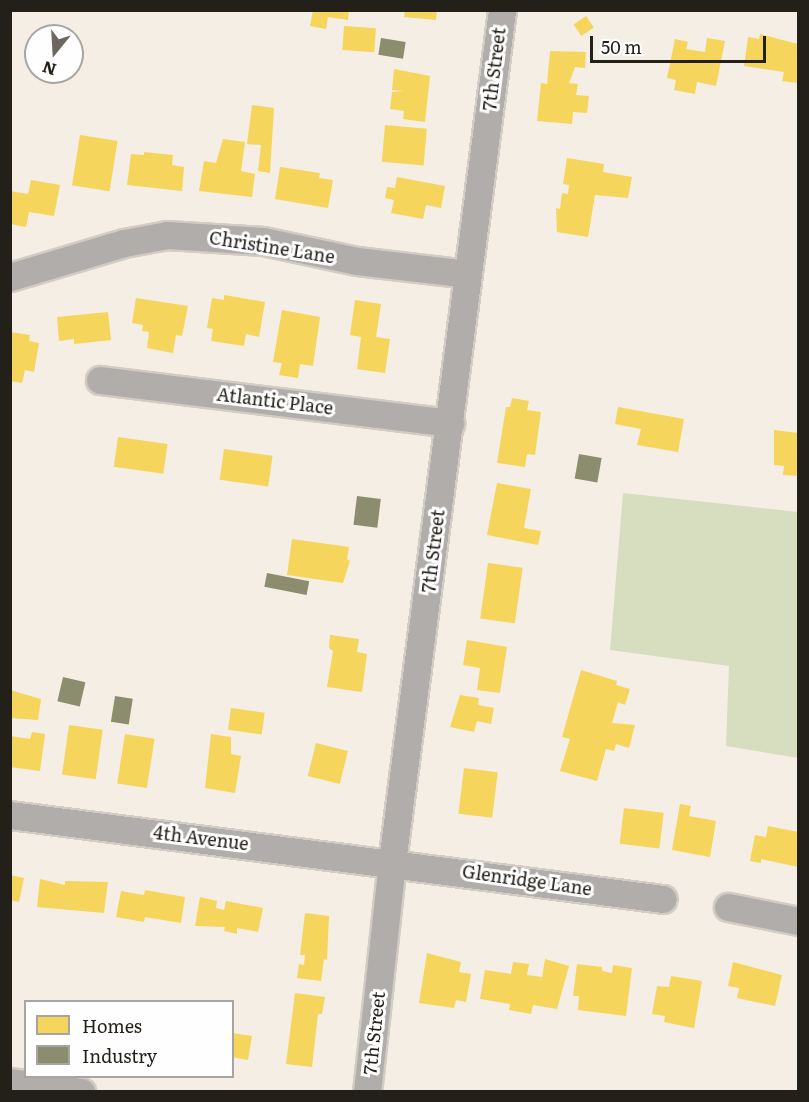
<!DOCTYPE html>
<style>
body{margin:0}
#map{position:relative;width:809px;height:1102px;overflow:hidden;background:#f5eee4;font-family:Literata,serif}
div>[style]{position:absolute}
.green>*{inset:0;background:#d6debf}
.homes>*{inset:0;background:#f6d55c;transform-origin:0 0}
.industry>*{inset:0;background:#8c8c6e;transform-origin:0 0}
.roads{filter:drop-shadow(2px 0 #d2ccc5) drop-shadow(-2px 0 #d2ccc5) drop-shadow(0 2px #d2ccc5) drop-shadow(0 -2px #d2ccc5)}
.street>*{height:27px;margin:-13.5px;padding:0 13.5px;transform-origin:13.5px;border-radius:13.5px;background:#b0adaa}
span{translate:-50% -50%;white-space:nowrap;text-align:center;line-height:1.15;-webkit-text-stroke:6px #fefefe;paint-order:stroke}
.street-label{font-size:18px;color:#231f19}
.frame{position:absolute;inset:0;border:12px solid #231f19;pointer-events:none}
.legend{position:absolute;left:24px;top:1000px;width:210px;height:78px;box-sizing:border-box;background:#fefefe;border:2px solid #a6a5a2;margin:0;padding:8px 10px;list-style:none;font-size:18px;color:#231f19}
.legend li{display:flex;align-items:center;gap:12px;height:30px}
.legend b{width:30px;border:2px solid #a6a5a2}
.north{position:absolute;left:24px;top:24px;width:60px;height:60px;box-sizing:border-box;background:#fefefe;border:2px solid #a6a5a2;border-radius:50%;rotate:198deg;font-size:16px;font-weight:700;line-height:24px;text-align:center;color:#231f19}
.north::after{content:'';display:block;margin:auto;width:21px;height:27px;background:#6c6760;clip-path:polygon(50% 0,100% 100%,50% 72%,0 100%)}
.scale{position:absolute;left:590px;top:36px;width:176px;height:27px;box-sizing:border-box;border:3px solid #231f19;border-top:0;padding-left:8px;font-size:18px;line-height:21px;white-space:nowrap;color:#231f19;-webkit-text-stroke:4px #fefefe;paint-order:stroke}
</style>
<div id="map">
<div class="green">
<i style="clip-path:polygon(623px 493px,798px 512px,798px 758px,726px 746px,729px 666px,610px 650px)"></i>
</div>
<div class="homes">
<i style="clip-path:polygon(313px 10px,349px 10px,348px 20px,328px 17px,326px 29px,310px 26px)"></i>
<i style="clip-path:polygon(405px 10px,437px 10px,436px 20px,404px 17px)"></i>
<i style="left:586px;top:16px;width:14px;height:15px;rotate:56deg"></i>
<i style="left:344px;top:26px;width:32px;height:24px;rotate:4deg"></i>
<i style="clip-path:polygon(760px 34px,798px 44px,798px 83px,782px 81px,784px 72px,744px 66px,748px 37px,759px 39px)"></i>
<i style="clip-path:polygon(707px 38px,725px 41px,716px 86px,697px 82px,695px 94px,674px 90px,676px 80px,667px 78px,675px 39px,688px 42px,686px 49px,705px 52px)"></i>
<i style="clip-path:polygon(550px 51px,586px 52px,585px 68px,575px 67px,569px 83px,578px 84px,576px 95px,589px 96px,587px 113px,573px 112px,572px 124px,537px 121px,541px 83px,547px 84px)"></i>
<i style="clip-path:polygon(394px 69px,430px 76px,425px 122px,403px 119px,404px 111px,390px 109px,392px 92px,404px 91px,392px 90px)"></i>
<i style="clip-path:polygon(252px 105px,274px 108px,270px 173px,258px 171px,261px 145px,247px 144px)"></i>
<i style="left:385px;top:125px;width:42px;height:37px;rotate:5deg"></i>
<i style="left:80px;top:135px;width:38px;height:51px;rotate:9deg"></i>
<i style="clip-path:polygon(223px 139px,245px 142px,241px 171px,255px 174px,252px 197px,199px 191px,204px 161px,216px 163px)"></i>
<i style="clip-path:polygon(144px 152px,173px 155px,172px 165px,184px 167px,182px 191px,127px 185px,131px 154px,144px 155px)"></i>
<i style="clip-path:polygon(567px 158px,604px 164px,603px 172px,632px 177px,628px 198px,595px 195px,588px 237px,557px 232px,556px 208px,560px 209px,562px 193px,568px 194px,569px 185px,563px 184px)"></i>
<i style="clip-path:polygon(280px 167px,320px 173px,319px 178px,333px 180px,328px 208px,275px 199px)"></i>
<i style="clip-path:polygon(397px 177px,445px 186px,441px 208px,426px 205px,423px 219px,391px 213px,394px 200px,385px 198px,387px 187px,395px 188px)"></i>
<i style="clip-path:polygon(31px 180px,60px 185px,54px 216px,29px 212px,26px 227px,10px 224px,10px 191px,28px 194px)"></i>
<i style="clip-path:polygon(224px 295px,265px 302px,259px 337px,246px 334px,244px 346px,211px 341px,213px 329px,207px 328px,212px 298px,224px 300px)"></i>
<i style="clip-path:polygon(136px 298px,188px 306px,182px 336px,176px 335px,173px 353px,147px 348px,149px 332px,142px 331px,143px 325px,132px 323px)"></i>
<i style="clip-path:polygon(355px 300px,381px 304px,376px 337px,390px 339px,385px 373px,357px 369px,361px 337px,350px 335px)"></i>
<i style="clip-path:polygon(282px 310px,320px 317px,313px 366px,300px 364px,298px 378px,279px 375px,282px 363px,273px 362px)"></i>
<i style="clip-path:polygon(108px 312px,111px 340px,74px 344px,74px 339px,59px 341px,57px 317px)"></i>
<i style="clip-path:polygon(10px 332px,30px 335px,29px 341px,39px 343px,34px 372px,25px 370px,22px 383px,10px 381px)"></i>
<i style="clip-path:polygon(512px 398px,529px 401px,527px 410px,541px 412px,535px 455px,527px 454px,525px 467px,497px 463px,506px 407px,510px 407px)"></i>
<i style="clip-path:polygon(618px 407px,684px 419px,678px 452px,637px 445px,641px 429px,615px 424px)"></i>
<i style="clip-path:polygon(774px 430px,798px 433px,798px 476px,783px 475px,784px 466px,774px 465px)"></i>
<i style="left:118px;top:437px;width:50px;height:30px;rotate:8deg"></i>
<i style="left:224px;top:449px;width:49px;height:31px;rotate:8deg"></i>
<i style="clip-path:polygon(497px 483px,531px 489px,524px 528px,541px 531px,538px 545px,487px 535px)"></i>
<i style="clip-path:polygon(292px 539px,349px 547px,347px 559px,350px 561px,343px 583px,287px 575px)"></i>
<i style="left:488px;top:563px;width:35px;height:56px;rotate:8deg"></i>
<i style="clip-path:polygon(330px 635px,359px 639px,357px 652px,367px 654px,362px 692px,327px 687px,333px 651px,329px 648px)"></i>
<i style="clip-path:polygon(467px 640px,507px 647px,500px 693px,477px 690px,480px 668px,463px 665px)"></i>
<i style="clip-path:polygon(581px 670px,617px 681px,616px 685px,630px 689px,625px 705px,618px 702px,612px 723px,635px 725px,629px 748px,616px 744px,614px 751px,606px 749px,597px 781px,560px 771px,570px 739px,562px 737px)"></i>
<i style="clip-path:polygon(10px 690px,41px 699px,38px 720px,10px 718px)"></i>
<i style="clip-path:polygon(460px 695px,479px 698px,478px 705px,494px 708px,491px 724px,477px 721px,474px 732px,450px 727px)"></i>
<i style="left:231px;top:708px;width:34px;height:22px;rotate:8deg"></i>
<i style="left:69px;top:725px;width:34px;height:50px;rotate:8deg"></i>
<i style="clip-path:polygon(32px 732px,45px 734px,40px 771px,10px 767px,10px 736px,30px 739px)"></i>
<i style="left:125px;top:734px;width:30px;height:50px;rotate:9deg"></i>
<i style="clip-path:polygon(211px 734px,231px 737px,231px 754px,241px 756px,235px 793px,205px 788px)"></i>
<i style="left:316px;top:743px;width:33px;height:34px;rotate:14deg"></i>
<i style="left:464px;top:768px;width:34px;height:46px;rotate:7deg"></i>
<i style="clip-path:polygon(680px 804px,691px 806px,689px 816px,716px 821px,710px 857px,672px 850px)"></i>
<i style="left:624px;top:808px;width:40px;height:36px;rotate:7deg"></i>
<i style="clip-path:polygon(768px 826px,798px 832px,798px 867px,761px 859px,761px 863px,750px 861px,755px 835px,766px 837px)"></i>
<i style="clip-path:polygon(10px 875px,24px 878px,19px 902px,10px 900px)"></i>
<i style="clip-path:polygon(40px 879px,65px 885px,65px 881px,108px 882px,104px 913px,37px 907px)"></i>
<i style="clip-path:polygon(145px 890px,185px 897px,181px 923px,145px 917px,144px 922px,116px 917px,121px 891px,144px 895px)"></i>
<i style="clip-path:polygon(200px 897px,217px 901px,216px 908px,224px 910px,226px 901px,263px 908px,258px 932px,237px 928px,237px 934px,224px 931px,225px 927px,195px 926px)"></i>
<i style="clip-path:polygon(305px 913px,329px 916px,327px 960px,324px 959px,321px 981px,297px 978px,299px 964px,304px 965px,305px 955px,300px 955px)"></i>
<i style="clip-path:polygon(427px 953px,461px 962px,459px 972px,471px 974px,466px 1002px,456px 1000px,454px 1008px,419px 1003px)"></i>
<i style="clip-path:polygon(545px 959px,569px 966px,557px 1009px,533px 1005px,531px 1014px,509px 1010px,510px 1004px,480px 999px,485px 970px,511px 974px,513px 962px,529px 964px,527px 975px,542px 977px)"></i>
<i style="clip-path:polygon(733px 962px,782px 975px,775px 1006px,737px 998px,739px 988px,728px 986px)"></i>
<i style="clip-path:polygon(577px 964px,602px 967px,602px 971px,612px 973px,613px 965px,632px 968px,626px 1016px,578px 1010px,579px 996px,573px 996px)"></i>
<i style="clip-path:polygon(671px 976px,702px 981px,694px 1028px,664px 1022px,665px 1016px,652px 1014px,657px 986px,669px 987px)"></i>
<i style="clip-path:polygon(295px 993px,325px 997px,322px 1014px,318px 1014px,312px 1067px,286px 1064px)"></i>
<i style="clip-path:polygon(232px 1033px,252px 1036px,248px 1060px,232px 1057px)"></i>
</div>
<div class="industry">
<i style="left:381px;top:38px;width:25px;height:17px;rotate:9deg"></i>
<i style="left:579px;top:454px;width:23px;height:25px;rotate:10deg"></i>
<i style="left:357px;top:496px;width:24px;height:29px;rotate:7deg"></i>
<i style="left:267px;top:573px;width:43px;height:14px;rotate:11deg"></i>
<i style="left:63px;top:677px;width:23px;height:25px;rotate:13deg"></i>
<i style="left:115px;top:696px;width:18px;height:26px;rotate:9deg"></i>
</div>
<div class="roads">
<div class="street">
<i style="left:10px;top:277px;width:119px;rotate:-16.6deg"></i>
<i style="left:124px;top:243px;width:44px;rotate:-10.5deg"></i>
<i style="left:167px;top:235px;width:96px;rotate:3.6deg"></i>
<i style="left:263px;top:241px;width:96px;rotate:12deg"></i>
<i style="left:357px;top:261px;width:111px;rotate:6.7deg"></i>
<i style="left:100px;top:380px;width:353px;rotate:7deg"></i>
<i style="left:10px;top:815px;width:658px;rotate:7.33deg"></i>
<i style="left:728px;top:907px;width:71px;rotate:11.3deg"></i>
<i style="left:10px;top:1082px;width:72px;rotate:8deg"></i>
<i style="left:367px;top:1092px;width:231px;rotate:-83.8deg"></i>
<i style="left:392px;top:862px;width:859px;rotate:-82.64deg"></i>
</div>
</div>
<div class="street-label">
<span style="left:494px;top:69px;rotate:-83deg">7th Street</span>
<span style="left:272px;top:247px;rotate:9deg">Christine Lane</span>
<span style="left:275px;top:401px;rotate:7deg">Atlantic Place</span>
<span style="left:433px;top:551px;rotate:-83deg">7th Street</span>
<span style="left:201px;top:838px;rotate:7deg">4th Avenue</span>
<span style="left:527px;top:880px;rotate:8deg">Glenridge Lane</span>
<span style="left:374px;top:1033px;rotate:-84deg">7th Street</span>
</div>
<div class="frame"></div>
<ul class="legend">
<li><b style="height:16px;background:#f6d55c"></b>Homes</li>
<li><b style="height:16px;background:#8c8c6e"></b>Industry</li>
</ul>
<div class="north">N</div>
<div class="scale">50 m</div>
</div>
